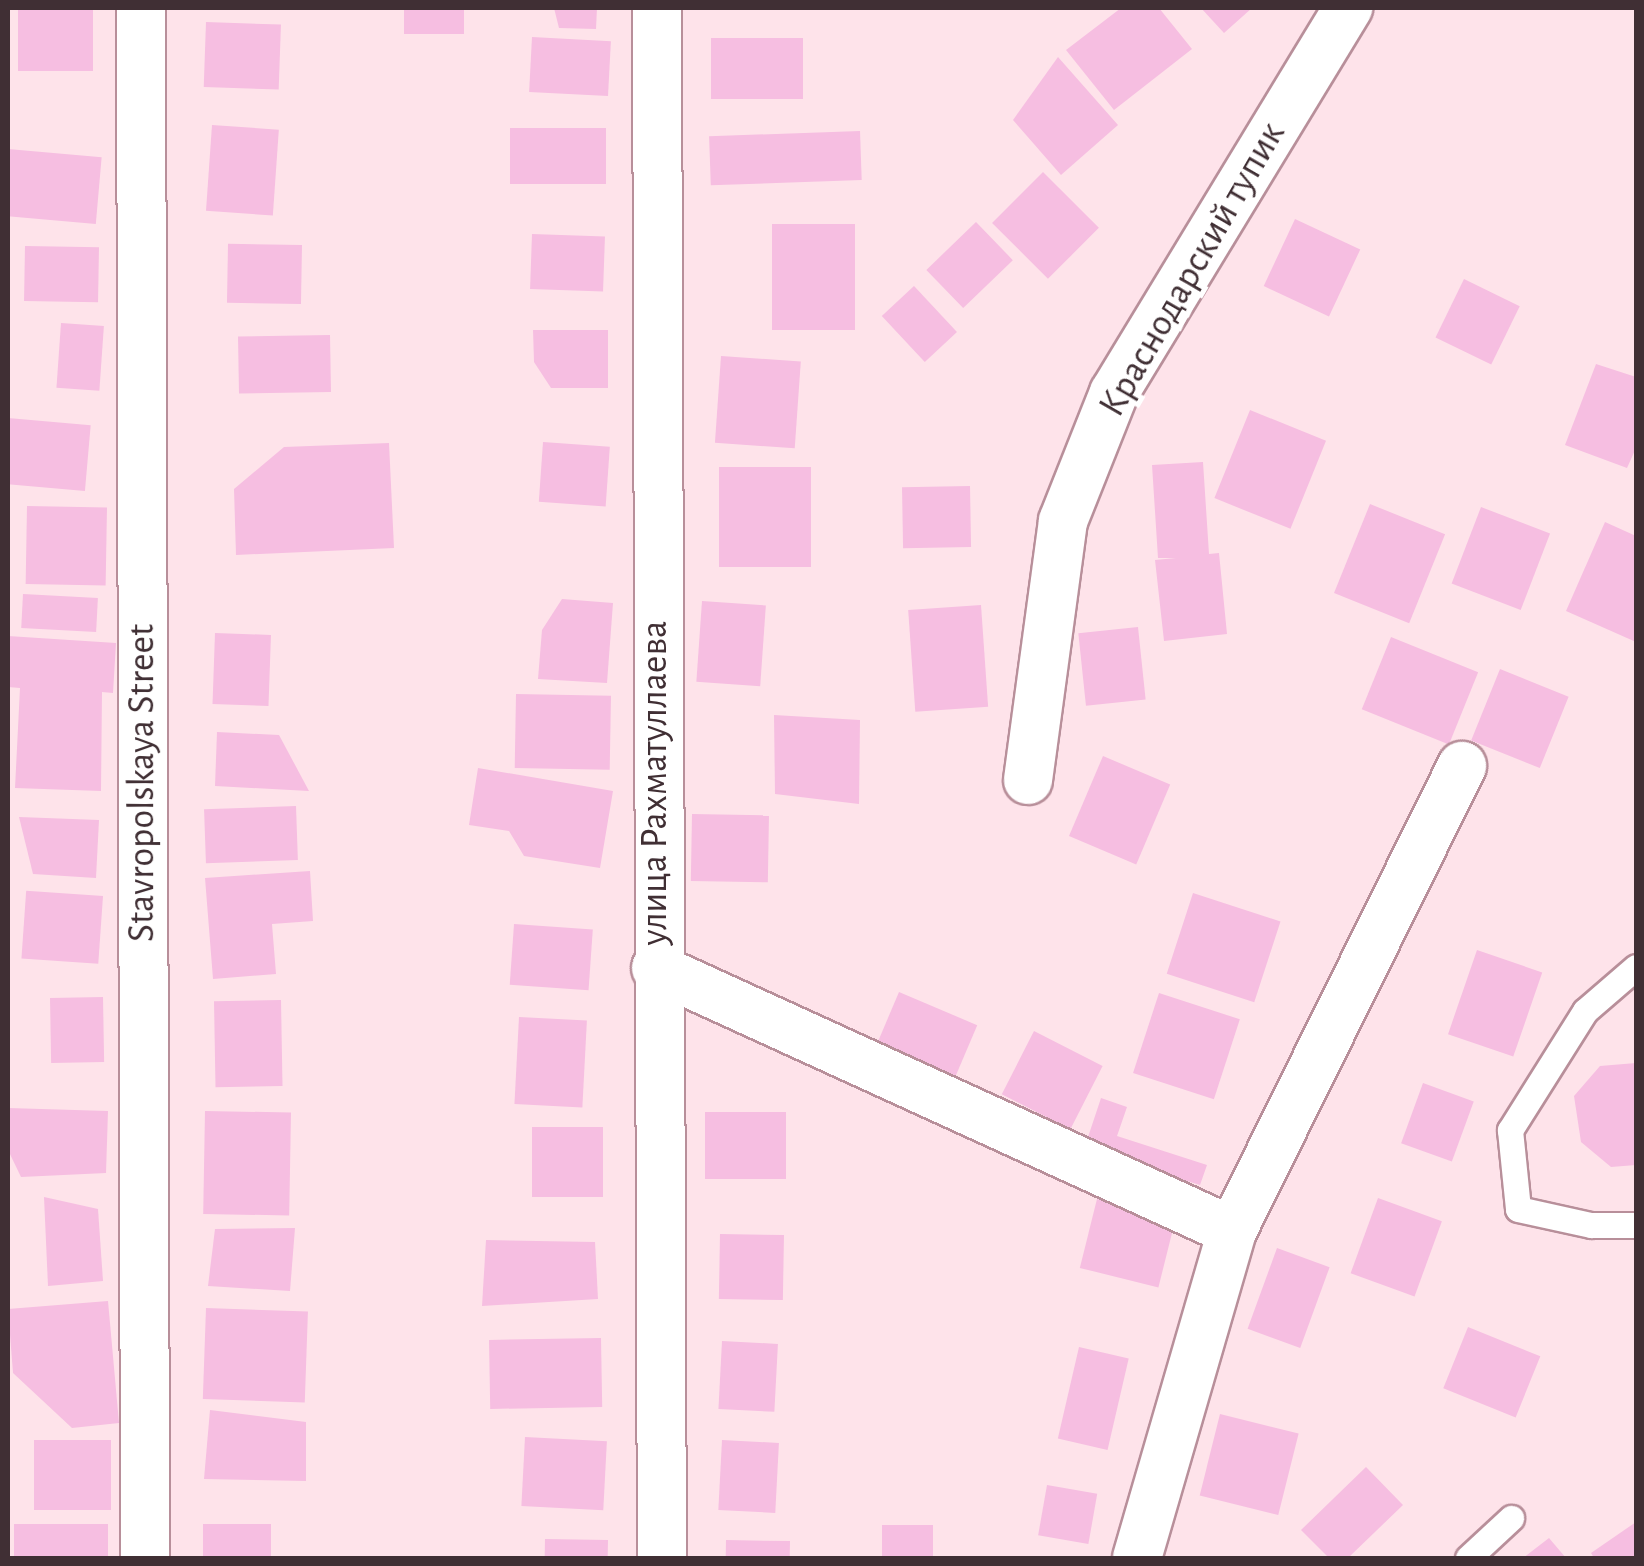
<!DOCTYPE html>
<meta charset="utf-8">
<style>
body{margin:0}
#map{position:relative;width:1644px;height:1566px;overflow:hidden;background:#fee3ea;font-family:"Alegreya Sans",sans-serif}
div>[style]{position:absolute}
.building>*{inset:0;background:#f6bee1;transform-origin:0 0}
.roads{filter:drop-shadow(2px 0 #b88f9a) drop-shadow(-2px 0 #b88f9a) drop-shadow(0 2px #b88f9a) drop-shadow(0 -2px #b88f9a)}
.lane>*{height:25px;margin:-12.5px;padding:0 12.5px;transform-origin:12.5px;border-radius:12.5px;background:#fff}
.street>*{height:48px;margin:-24px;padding:0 24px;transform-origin:24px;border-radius:24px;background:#fff}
span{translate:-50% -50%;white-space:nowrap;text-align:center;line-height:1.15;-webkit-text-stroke:10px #fff;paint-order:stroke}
.street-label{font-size:38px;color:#402f34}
.frame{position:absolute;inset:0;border:10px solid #402f34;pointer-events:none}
</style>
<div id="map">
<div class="building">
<i style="left:18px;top:8px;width:75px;height:63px"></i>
<i style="left:404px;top:8px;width:60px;height:26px"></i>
<i style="clip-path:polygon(554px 8px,597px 8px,596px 29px,559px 28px)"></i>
<i style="clip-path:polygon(1121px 8px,1159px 8px,1192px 49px,1114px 110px,1066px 50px)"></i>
<i style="clip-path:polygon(1201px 8px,1252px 8px,1224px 33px)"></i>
<i style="left:206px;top:22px;width:75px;height:65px;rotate:2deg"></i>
<i style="left:532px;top:37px;width:79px;height:55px;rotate:3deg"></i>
<i style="left:711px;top:38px;width:92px;height:61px"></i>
<i style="clip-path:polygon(1058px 57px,1118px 125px,1061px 175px,1013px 120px)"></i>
<i style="left:212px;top:125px;width:67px;height:86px;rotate:4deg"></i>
<i style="left:510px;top:128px;width:96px;height:56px"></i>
<i style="left:860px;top:131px;width:49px;height:151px;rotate:88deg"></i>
<i style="left:8px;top:149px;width:94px;height:67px;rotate:5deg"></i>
<i style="left:1043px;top:172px;width:79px;height:72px;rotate:45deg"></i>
<i style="left:1295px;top:219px;width:72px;height:74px;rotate:25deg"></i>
<i style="left:976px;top:222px;width:53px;height:69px;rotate:46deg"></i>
<i style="left:772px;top:224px;width:83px;height:106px"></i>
<i style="left:532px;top:234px;width:73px;height:55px;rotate:2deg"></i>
<i style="left:302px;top:245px;width:59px;height:74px;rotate:91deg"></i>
<i style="left:25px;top:246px;width:74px;height:55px;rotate:1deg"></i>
<i style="left:1464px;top:279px;width:62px;height:65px;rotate:26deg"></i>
<i style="left:914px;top:286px;width:63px;height:44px;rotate:47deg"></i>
<i style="left:61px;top:323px;width:43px;height:65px;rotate:4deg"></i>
<i style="clip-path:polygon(533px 330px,608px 330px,608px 388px,551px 388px,534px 362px)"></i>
<i style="left:330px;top:335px;width:57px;height:92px;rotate:89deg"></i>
<i style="left:721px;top:356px;width:80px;height:87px;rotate:4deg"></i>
<i style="clip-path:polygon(1596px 364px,1636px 377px,1636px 448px,1627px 468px,1565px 445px)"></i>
<i style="left:1250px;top:410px;width:82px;height:95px;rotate:22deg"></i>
<i style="left:8px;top:418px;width:83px;height:66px;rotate:5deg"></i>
<i style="left:543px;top:442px;width:67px;height:60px;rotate:4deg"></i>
<i style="clip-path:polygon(389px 443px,394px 548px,236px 555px,234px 489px,284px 447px)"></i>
<i style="clip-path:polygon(1203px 462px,1209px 554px,1219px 553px,1227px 634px,1164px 641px,1155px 560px,1176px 558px,1158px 558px,1152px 465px)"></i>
<i style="left:811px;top:467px;width:100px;height:92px;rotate:90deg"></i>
<i style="left:970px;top:486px;width:61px;height:68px;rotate:89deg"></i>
<i style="left:1370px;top:504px;width:81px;height:96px;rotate:22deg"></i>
<i style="left:27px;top:506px;width:80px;height:78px;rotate:1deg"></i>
<i style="left:1481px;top:507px;width:74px;height:82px;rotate:21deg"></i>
<i style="clip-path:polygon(1605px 522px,1636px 536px,1636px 642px,1566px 611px)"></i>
<i style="left:23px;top:594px;width:75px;height:34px;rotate:3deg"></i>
<i style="clip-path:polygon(562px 599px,613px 603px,607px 683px,538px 679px,542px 630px)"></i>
<i style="left:702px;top:601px;width:64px;height:81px;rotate:4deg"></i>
<i style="left:981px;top:605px;width:102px;height:73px;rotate:86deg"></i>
<i style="left:1138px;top:627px;width:73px;height:60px;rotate:84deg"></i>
<i style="left:215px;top:633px;width:56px;height:71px;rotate:2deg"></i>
<i style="clip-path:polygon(8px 636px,116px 643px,113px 693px,102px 692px,101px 791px,15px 788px,20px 688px,8px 687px)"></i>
<i style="left:1391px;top:637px;width:94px;height:78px;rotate:22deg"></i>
<i style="left:1500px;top:669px;width:74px;height:77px;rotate:22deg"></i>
<i style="left:516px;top:694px;width:95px;height:74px;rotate:1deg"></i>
<i style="clip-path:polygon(774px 715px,860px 720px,859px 804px,775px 794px)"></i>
<i style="clip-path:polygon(217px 732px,279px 735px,309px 791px,215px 786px)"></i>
<i style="left:1103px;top:756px;width:73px;height:87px;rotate:23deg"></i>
<i style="clip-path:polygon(478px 768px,613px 791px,600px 868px,524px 856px,509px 831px,469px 825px)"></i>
<i style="left:296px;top:806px;width:54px;height:92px;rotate:88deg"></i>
<i style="left:692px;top:814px;width:77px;height:67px;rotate:1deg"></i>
<i style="clip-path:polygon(19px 817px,99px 820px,96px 878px,33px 874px)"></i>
<i style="clip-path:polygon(310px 871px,313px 921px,272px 924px,276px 974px,213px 979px,205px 878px)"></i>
<i style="left:1193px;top:893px;width:92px;height:85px;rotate:18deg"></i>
<i style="left:103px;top:896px;width:68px;height:77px;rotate:94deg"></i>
<i style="left:514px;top:924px;width:79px;height:61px;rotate:4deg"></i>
<i style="left:1477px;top:950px;width:69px;height:89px;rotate:19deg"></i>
<i style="left:899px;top:992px;width:85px;height:61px;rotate:23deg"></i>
<i style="left:1159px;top:993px;width:85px;height:84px;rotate:18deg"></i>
<i style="left:103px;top:997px;width:65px;height:53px;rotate:89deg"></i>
<i style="left:281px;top:1000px;width:86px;height:67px;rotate:89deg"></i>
<i style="left:519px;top:1017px;width:68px;height:87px;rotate:3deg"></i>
<i style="left:1034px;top:1031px;width:77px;height:71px;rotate:27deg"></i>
<i style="clip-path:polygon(1636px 1063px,1636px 1165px,1611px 1167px,1581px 1142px,1574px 1096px,1600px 1066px)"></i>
<i style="left:1423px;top:1083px;width:54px;height:64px;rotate:20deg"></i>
<i style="clip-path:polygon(1101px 1098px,1127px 1107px,1117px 1136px,1207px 1165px,1200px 1185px,1084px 1149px)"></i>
<i style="clip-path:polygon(8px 1108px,108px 1111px,106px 1173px,21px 1177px,8px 1150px)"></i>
<i style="left:205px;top:1111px;width:86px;height:103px;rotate:1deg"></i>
<i style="left:705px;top:1112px;width:81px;height:67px"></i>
<i style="left:532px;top:1127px;width:71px;height:70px"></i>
<i style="clip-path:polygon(44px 1197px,98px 1209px,103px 1281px,48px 1286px)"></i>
<i style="left:1378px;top:1198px;width:68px;height:80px;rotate:20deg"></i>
<i style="left:1097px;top:1199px;width:81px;height:71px;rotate:14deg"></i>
<i style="clip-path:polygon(295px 1228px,290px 1291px,208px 1286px,215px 1229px)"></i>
<i style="left:720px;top:1234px;width:64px;height:65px;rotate:1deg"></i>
<i style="clip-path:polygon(486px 1240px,595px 1242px,598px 1299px,482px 1306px)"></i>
<i style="left:1277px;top:1248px;width:56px;height:86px;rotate:20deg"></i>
<i style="clip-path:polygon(108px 1301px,119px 1423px,72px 1428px,13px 1373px,8px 1309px)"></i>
<i style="left:206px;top:1308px;width:102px;height:91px;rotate:2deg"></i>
<i style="left:1468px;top:1327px;width:78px;height:66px;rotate:22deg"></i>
<i style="left:601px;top:1338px;width:69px;height:112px;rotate:89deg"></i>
<i style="left:722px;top:1341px;width:56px;height:68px;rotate:3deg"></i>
<i style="left:1079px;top:1347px;width:51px;height:94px;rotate:13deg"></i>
<i style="clip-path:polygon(210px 1410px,306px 1422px,306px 1481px,204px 1479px)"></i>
<i style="left:1220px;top:1414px;width:81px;height:84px;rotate:14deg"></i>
<i style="left:525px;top:1437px;width:82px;height:69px;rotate:3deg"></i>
<i style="left:34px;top:1440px;width:77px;height:70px"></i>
<i style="left:722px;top:1440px;width:57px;height:70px;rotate:3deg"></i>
<i style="clip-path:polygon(1366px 1467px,1403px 1505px,1348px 1558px,1329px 1558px,1301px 1530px)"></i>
<i style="left:1047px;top:1485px;width:51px;height:51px;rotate:10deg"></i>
<i style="clip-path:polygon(1636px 1522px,1636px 1558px,1594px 1558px,1591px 1553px)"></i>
<i style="left:14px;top:1524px;width:94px;height:34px"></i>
<i style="left:203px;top:1524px;width:68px;height:34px"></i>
<i style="left:882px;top:1525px;width:51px;height:33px"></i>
<i style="clip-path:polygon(1549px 1538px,1566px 1558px,1523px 1558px)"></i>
<i style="left:545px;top:1539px;width:63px;height:19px;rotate:1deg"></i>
<i style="left:726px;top:1540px;width:64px;height:18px;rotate:1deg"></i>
</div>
<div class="roads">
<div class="lane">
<i style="left:1636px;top:967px;width:67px;rotate:139.2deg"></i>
<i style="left:1585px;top:1011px;width:141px;rotate:122.2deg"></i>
<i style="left:1510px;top:1130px;width:79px;rotate:84.2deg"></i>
<i style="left:1518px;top:1209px;width:75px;rotate:12.4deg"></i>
<i style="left:1591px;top:1225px;width:45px"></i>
<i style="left:1468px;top:1558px;width:59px;rotate:-42.9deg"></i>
</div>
<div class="street">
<i style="left:141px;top:8px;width:1550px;rotate:89.85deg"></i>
<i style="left:657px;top:8px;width:1550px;rotate:89.82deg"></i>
<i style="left:1028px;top:780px;width:261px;rotate:-82.3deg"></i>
<i style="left:1063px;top:521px;width:138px;rotate:-68.3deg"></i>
<i style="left:1114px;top:393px;width:451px;rotate:-58.7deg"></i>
<i style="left:656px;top:968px;width:633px;rotate:24.54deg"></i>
<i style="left:1137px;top:1558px;width:341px;rotate:-73.8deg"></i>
<i style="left:1232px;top:1231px;width:519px;rotate:-63.68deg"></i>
</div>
</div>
<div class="street-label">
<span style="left:1193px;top:270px;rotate:-60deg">Краснодарский тупик</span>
<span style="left:143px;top:783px;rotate:-90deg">Stavropolskaya Street</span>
<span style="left:656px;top:783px;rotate:-90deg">улица Рахматуллаева</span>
</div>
<div class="frame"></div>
</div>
